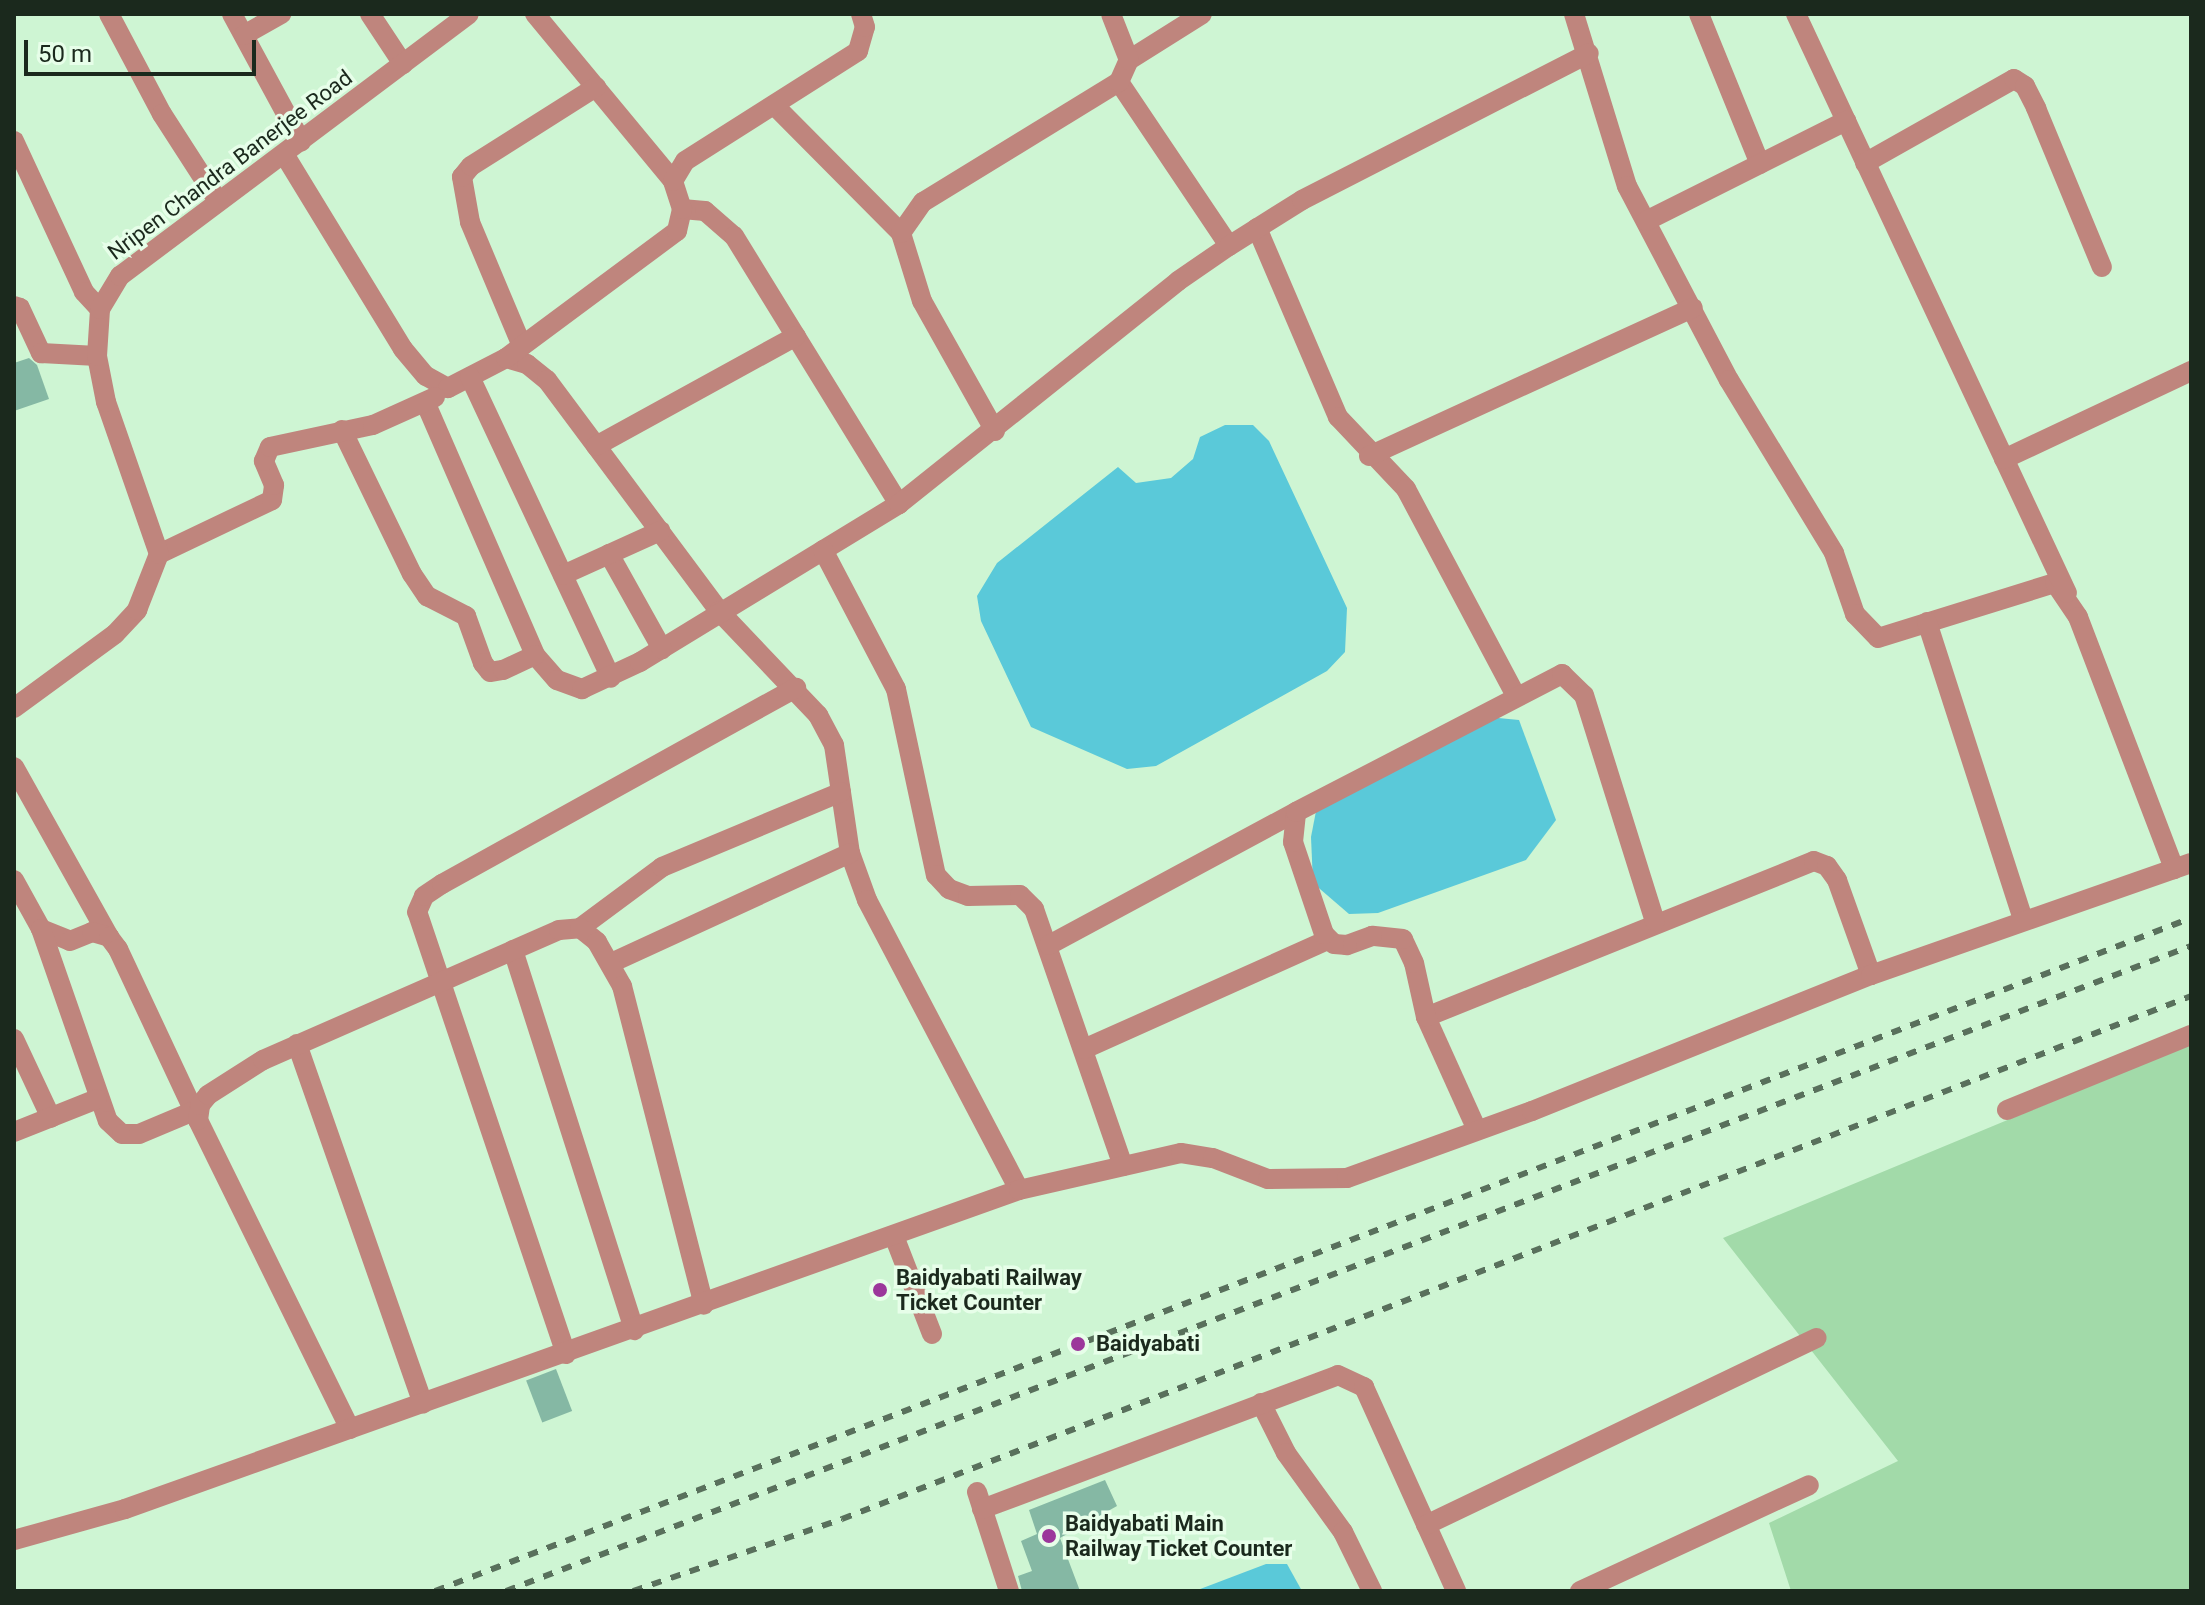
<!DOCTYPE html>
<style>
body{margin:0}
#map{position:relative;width:2205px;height:1605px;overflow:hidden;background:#cef5d3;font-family:Roboto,sans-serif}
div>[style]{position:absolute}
.green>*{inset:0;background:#a2daa9}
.water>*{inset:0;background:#5ac9d9}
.building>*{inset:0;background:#85b8a4;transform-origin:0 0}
.minor>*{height:20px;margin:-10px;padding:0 10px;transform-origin:10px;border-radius:10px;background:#bf857d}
.rail>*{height:6px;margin-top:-3px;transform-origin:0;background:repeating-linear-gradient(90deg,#59705c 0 10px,transparent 0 20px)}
.dots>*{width:22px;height:22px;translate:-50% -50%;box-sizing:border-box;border:4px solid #e7fee9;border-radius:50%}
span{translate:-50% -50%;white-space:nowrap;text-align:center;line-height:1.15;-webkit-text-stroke:7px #e7fee9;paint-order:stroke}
.street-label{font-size:22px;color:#1b291d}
.poi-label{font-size:22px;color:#1b291d;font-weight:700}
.left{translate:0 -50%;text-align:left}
.frame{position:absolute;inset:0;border:16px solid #1b291d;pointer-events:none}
.scale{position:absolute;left:24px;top:40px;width:232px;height:36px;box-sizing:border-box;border:4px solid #1b291d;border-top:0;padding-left:10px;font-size:24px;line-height:28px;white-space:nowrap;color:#1b291d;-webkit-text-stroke:6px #e7fee9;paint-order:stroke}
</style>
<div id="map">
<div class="green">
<i style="clip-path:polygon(2191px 1044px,2191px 1591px,1791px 1591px,1769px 1523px,1898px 1461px,1723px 1238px)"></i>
</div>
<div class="water">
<i style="clip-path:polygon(1225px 425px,1253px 425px,1269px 441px,1347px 608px,1345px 652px,1327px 671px,1156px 766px,1127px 769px,1031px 727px,981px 621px,977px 596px,997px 563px,1118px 467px,1136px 483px,1171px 478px,1193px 459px,1200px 437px)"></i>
<i style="clip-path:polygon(1488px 717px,1519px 720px,1556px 820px,1526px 860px,1378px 913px,1349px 914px,1313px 883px,1311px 837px,1317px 806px)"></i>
<i style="clip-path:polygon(1266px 1564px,1287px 1564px,1302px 1591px,1195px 1591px)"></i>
</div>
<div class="building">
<i style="clip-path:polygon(29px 358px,37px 365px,49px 399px,14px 411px,14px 363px)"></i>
<i style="left:556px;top:1369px;width:45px;height:32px;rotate:69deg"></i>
<i style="clip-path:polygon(1105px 1480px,1117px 1506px,1060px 1538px,1080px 1591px,1022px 1591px,1018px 1576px,1032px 1571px,1021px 1541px,1037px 1534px,1029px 1510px)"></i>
</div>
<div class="minor">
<i style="left:109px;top:14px;width:113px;rotate:62.1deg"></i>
<i style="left:162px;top:114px;width:103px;rotate:57.2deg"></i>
<i style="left:232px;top:14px;width:145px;rotate:61.5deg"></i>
<i style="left:370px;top:14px;width:60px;rotate:56.6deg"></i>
<i style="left:535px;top:14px;width:217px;rotate:50.4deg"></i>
<i style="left:1574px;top:14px;width:180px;rotate:72.9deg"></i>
<i style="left:1627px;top:186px;width:219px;rotate:62.3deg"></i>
<i style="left:1729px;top:380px;width:202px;rotate:58.7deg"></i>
<i style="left:1834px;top:553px;width:65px;rotate:71deg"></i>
<i style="left:1855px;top:614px;width:33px;rotate:46deg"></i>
<i style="left:1878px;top:638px;width:185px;rotate:-17.3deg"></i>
<i style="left:2055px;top:583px;width:41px;rotate:55.9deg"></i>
<i style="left:2078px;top:617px;width:270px;rotate:69.1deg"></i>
<i style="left:1699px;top:14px;width:162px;rotate:67.9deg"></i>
<i style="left:1796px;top:14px;width:639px;rotate:64.92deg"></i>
<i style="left:244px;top:35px;width:43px;rotate:-29.6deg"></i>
<i style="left:1129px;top:60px;width:86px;rotate:-32.2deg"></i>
<i style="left:1119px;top:82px;width:197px;rotate:56.1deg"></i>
<i style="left:774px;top:105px;width:180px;rotate:45.2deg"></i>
<i style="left:14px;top:141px;width:166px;rotate:65.1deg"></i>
<i style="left:84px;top:292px;width:23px;rotate:47deg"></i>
<i style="left:284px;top:154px;width:228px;rotate:58.6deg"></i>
<i style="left:403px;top:349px;width:35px;rotate:50deg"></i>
<i style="left:426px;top:376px;width:25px;rotate:29deg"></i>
<i style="left:448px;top:388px;width:65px;rotate:-27.3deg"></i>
<i style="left:506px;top:358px;width:22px;rotate:16deg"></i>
<i style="left:527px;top:364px;width:26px;rotate:39deg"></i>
<i style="left:547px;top:380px;width:288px;rotate:53.3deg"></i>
<i style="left:719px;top:611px;width:144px;rotate:46.4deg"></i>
<i style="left:818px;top:715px;width:34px;rotate:62deg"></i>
<i style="left:834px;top:745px;width:109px;rotate:81.6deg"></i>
<i style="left:850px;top:853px;width:50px;rotate:70.1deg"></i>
<i style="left:867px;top:900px;width:327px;rotate:62.3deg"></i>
<i style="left:1865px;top:163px;width:171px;rotate:-29.4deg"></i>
<i style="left:2014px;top:79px;width:13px;rotate:32deg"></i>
<i style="left:2025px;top:86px;width:25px;rotate:63deg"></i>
<i style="left:2036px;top:108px;width:172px;rotate:67.5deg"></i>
<i style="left:682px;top:209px;width:23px;rotate:5deg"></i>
<i style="left:705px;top:211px;width:38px;rotate:41deg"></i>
<i style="left:734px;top:236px;width:315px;rotate:58.4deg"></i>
<i style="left:1646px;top:221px;width:224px;rotate:-26.6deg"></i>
<i style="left:1257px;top:228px;width:206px;rotate:66.8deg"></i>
<i style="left:1338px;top:417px;width:99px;rotate:46.6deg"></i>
<i style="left:1406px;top:489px;width:232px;rotate:62deg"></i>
<i style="left:14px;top:306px;width:6px;rotate:18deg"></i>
<i style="left:20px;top:308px;width:50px;rotate:65deg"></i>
<i style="left:41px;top:353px;width:56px;rotate:3.1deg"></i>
<i style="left:522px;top:346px;width:134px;rotate:-112.8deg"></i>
<i style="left:470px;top:222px;width:46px;rotate:-100.1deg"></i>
<i style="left:462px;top:177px;width:14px;rotate:-51deg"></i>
<i style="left:471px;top:166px;width:148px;rotate:-32.3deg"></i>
<i style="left:506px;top:358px;width:213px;rotate:-36.6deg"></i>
<i style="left:677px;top:231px;width:23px;rotate:-77deg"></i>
<i style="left:682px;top:209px;width:29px;rotate:-108deg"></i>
<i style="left:673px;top:181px;width:23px;rotate:-59deg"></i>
<i style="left:685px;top:161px;width:205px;rotate:-32.4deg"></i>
<i style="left:858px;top:51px;width:25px;rotate:-74deg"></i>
<i style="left:865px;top:27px;width:14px;rotate:-107deg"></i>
<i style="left:470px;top:377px;width:332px;rotate:64.9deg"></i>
<i style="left:426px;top:404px;width:274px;rotate:66.5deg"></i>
<i style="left:535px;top:655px;width:33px;rotate:49deg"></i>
<i style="left:557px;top:680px;width:27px;rotate:20deg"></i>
<i style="left:582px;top:689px;width:64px;rotate:-25deg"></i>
<i style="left:640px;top:662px;width:303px;rotate:-31.4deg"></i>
<i style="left:899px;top:504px;width:357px;rotate:-38.6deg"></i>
<i style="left:1178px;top:281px;width:62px;rotate:-34.5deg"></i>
<i style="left:1229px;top:246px;width:86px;rotate:-32.2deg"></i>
<i style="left:1302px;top:200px;width:322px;rotate:-27.1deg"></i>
<i style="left:342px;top:430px;width:160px;rotate:64.1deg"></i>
<i style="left:412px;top:574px;width:27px;rotate:56deg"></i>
<i style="left:427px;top:596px;width:44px;rotate:27.1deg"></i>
<i style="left:466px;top:616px;width:50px;rotate:70.1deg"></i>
<i style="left:483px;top:663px;width:11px;rotate:52deg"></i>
<i style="left:490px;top:672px;width:13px;rotate:-9deg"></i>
<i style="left:503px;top:670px;width:35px;rotate:-25deg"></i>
<i style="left:995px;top:431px;width:149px;rotate:-119.3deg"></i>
<i style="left:922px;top:301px;width:71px;rotate:-107.2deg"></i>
<i style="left:901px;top:233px;width:38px;rotate:-55deg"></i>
<i style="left:923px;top:202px;width:230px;rotate:-31.5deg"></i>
<i style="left:1119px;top:82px;width:24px;rotate:-66deg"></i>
<i style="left:1129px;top:60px;width:49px;rotate:-111.4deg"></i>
<i style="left:596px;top:446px;width:228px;rotate:-28.8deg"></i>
<i style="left:1369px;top:456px;width:356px;rotate:-24.6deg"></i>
<i style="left:2004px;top:459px;width:207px;rotate:-25.2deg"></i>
<i style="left:823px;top:550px;width:157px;rotate:62.3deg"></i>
<i style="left:896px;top:689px;width:190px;rotate:77.9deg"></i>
<i style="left:936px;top:875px;width:19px;rotate:47deg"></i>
<i style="left:949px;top:889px;width:20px;rotate:20deg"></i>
<i style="left:968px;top:896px;width:52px;rotate:-1.1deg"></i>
<i style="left:1020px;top:895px;width:20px;rotate:45deg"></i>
<i style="left:1034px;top:909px;width:272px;rotate:70.9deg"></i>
<i style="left:159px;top:554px;width:125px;rotate:-25.5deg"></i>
<i style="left:272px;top:500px;width:15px;rotate:-82deg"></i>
<i style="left:274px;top:485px;width:26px;rotate:-113deg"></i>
<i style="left:264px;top:461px;width:15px;rotate:-67deg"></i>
<i style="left:270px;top:447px;width:105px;rotate:-12.1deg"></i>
<i style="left:373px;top:425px;width:68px;rotate:-24.3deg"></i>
<i style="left:609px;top:554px;width:109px;rotate:60.8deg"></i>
<i style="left:563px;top:575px;width:107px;rotate:-24.4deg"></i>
<i style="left:1927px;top:622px;width:313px;rotate:72.1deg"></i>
<i style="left:14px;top:708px;width:125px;rotate:-36.2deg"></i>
<i style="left:115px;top:634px;width:33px;rotate:-47deg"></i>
<i style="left:137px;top:610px;width:60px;rotate:-68.6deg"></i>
<i style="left:159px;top:554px;width:161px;rotate:-109.2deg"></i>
<i style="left:106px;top:402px;width:47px;rotate:-101.1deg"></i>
<i style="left:97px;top:356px;width:47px;rotate:-86.3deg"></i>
<i style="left:100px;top:309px;width:39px;rotate:-59deg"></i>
<i style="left:120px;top:276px;width:436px;rotate:-36.9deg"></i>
<i style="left:14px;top:767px;width:195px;rotate:60.8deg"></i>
<i style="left:14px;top:880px;width:56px;rotate:61.1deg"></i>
<i style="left:41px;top:929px;width:31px;rotate:22deg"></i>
<i style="left:70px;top:941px;width:24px;rotate:-22deg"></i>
<i style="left:92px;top:932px;width:18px;rotate:16deg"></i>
<i style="left:109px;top:937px;width:15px;rotate:53deg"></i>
<i style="left:118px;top:949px;width:189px;rotate:64.9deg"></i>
<i style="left:580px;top:928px;width:102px;rotate:-36.6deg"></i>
<i style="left:662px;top:867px;width:194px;rotate:-22.7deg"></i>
<i style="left:41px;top:929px;width:203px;rotate:70.8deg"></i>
<i style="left:108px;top:1121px;width:19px;rotate:43deg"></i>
<i style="left:122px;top:1134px;width:17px"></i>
<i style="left:139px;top:1134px;width:60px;rotate:-22.7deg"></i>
<i style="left:1049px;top:945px;width:281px;rotate:-28.3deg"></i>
<i style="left:513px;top:950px;width:399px;rotate:72.3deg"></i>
<i style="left:611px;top:963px;width:263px;rotate:-24.7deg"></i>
<i style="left:1426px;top:1017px;width:418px;rotate:-21.9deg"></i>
<i style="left:1814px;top:861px;width:14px;rotate:21deg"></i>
<i style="left:1827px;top:866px;width:17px;rotate:54deg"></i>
<i style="left:1837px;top:880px;width:101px;rotate:70.3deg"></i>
<i style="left:14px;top:1039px;width:87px;rotate:64.9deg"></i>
<i style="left:297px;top:1044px;width:381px;rotate:70.7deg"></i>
<i style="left:1084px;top:1049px;width:267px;rotate:-24.1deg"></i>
<i style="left:2007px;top:1110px;width:199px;rotate:-22.2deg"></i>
<i style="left:1477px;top:1130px;width:124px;rotate:-114.3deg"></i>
<i style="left:1426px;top:1017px;width:55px;rotate:-102.5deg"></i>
<i style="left:1414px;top:963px;width:26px;rotate:-115deg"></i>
<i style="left:1403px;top:939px;width:31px;rotate:-174deg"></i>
<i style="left:1372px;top:936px;width:27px;rotate:160deg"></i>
<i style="left:1347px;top:945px;width:13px;rotate:-176deg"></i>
<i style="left:1334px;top:944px;width:14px;rotate:-135deg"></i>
<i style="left:1324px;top:934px;width:97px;rotate:-108.6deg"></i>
<i style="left:1293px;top:842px;width:30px;rotate:-84deg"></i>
<i style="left:1296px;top:812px;width:300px;rotate:-27.4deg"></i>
<i style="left:1562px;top:674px;width:30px;rotate:44deg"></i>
<i style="left:1584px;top:695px;width:237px;rotate:72.6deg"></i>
<i style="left:14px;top:1132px;width:89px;rotate:-21.7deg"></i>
<i style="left:894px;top:1236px;width:105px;rotate:68.8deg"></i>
<i style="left:566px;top:1354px;width:466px;rotate:-108.6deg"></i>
<i style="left:417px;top:912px;width:17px;rotate:-66deg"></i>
<i style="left:424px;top:896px;width:22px;rotate:-34deg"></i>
<i style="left:442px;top:884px;width:405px;rotate:-29deg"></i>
<i style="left:1261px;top:1403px;width:56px;rotate:63.4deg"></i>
<i style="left:1286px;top:1453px;width:97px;rotate:54.2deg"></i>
<i style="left:1343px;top:1532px;width:66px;rotate:63.8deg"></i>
<i style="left:350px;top:1429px;width:344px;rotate:-116.2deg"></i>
<i style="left:198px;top:1120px;width:15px;rotate:-82deg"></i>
<i style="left:200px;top:1105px;width:13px;rotate:-51deg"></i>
<i style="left:208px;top:1095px;width:65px;rotate:-32.5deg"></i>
<i style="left:263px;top:1060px;width:323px;rotate:-23.7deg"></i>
<i style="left:559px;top:930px;width:21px;rotate:-5deg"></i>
<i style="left:580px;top:928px;width:22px;rotate:39deg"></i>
<i style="left:597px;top:942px;width:51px;rotate:60.4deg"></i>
<i style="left:622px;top:986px;width:329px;rotate:75.6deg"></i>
<i style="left:977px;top:1492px;width:104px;rotate:72.1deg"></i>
<i style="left:982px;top:1509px;width:380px;rotate:-20.6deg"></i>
<i style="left:1338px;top:1375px;width:29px;rotate:25deg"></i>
<i style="left:1364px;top:1387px;width:224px;rotate:65.7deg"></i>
<i style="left:1426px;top:1525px;width:433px;rotate:-25.6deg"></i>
<i style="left:14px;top:1540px;width:115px;rotate:-15.6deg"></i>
<i style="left:125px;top:1509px;width:949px;rotate:-19.64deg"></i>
<i style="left:1019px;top:1190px;width:166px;rotate:-12.9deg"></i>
<i style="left:1181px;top:1153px;width:32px;rotate:9deg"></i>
<i style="left:1213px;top:1158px;width:59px;rotate:20.9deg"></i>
<i style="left:1268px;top:1179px;width:79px;rotate:-0.7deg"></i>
<i style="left:1347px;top:1178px;width:197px;rotate:-19.9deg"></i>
<i style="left:1532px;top:1111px;width:365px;rotate:-21.9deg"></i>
<i style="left:1871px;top:975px;width:339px;rotate:-19.3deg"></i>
<i style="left:1580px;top:1591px;width:252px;rotate:-24.8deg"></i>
</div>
<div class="rail">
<i style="left:435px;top:1591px;width:1881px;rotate:-20.97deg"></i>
<i style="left:506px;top:1591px;width:1804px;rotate:-20.95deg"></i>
<i style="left:633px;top:1591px;width:221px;rotate:-19deg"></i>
<i style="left:842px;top:1519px;width:1447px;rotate:-21.19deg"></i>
</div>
<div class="dots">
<i style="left:880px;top:1290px;background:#9c379b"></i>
<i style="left:1078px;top:1344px;background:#9c379b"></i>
<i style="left:1049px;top:1536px;background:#9c379b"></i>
</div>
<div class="street-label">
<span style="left:230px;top:165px;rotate:-37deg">Nripen Chandra Banerjee Road</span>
</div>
<div class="poi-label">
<span class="left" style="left:896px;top:1290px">Baidyabati Railway<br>Ticket Counter</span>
<span class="left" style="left:1096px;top:1344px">Baidyabati</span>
<span class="left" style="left:1065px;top:1536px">Baidyabati Main<br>Railway Ticket Counter</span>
</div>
<div class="frame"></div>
<div class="scale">50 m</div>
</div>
